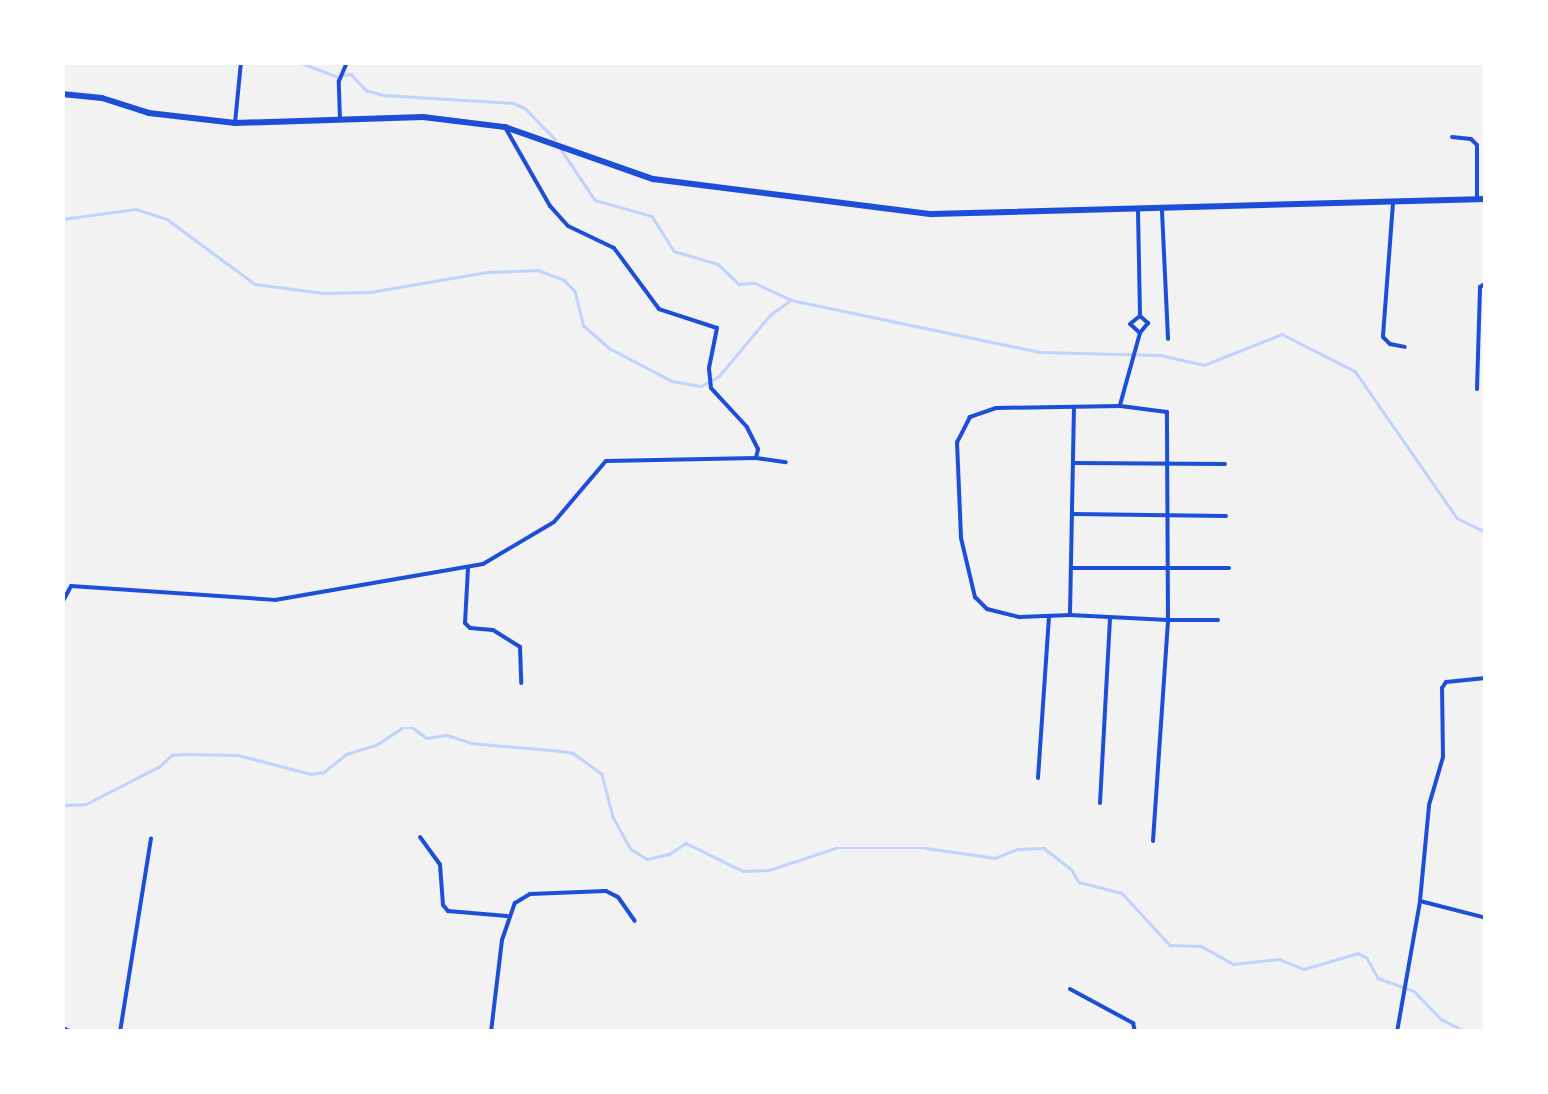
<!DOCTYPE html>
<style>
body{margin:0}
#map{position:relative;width:1548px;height:1094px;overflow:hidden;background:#f2f2f2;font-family:Figtree,sans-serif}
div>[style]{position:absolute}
.stream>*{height:2.5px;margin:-1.25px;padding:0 1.25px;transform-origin:1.25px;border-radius:1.25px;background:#bfd3fe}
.minor>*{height:4px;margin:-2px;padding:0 2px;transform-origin:2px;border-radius:2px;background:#1d4ed8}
.tertiary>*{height:5px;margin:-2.5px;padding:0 2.5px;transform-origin:2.5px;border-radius:2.5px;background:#1d4ed8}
.secondary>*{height:6px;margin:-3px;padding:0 3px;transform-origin:3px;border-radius:3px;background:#1d4ed8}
span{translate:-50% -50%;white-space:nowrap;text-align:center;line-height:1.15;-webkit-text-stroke:8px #fff;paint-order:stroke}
.frame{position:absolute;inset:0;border:65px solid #fff;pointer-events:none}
</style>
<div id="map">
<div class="stream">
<i style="left:299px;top:62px;width:42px;rotate:21deg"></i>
<i style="left:344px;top:75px;width:7px;rotate:-8deg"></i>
<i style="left:351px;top:74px;width:22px;rotate:47deg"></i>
<i style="left:366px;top:90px;width:19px;rotate:16deg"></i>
<i style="left:384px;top:95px;width:129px;rotate:3.5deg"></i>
<i style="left:513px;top:103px;width:13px;rotate:23deg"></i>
<i style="left:525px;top:108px;width:43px;rotate:45.9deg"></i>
<i style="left:561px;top:149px;width:61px;rotate:56.3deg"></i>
<i style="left:595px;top:200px;width:59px;rotate:15.7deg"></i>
<i style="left:652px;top:216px;width:41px;rotate:57.8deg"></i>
<i style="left:674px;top:251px;width:46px;rotate:16.5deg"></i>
<i style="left:718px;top:264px;width:29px;rotate:44deg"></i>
<i style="left:739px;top:284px;width:16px;rotate:-4deg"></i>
<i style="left:755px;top:283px;width:40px;rotate:25deg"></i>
<i style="left:791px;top:300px;width:253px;rotate:11.8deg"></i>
<i style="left:1039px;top:352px;width:121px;rotate:1.4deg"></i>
<i style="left:1160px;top:355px;width:45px;rotate:12.8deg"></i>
<i style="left:1204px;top:365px;width:84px;rotate:-21.7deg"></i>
<i style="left:1282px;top:334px;width:82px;rotate:26.9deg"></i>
<i style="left:1355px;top:371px;width:179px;rotate:55.2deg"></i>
<i style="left:1457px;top:518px;width:32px;rotate:26deg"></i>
<i style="left:62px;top:219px;width:75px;rotate:-7.7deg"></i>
<i style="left:136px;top:209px;width:33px;rotate:18deg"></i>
<i style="left:167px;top:219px;width:109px;rotate:36.5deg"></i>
<i style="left:255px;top:284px;width:69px;rotate:7.5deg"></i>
<i style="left:323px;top:293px;width:47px;rotate:-1.2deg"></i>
<i style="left:370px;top:292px;width:119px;rotate:-9.7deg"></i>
<i style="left:487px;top:272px;width:51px;rotate:-2.2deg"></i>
<i style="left:538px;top:270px;width:28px;rotate:21deg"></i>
<i style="left:564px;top:280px;width:16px;rotate:45deg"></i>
<i style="left:575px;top:291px;width:36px;rotate:76deg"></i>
<i style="left:584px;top:326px;width:33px;rotate:41deg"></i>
<i style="left:609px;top:348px;width:71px;rotate:27.6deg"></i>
<i style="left:672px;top:381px;width:29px;rotate:10deg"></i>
<i style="left:701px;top:386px;width:21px;rotate:-29deg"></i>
<i style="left:719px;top:376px;width:80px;rotate:-50.1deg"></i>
<i style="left:770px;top:315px;width:26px;rotate:-36deg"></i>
<i style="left:62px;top:805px;width:24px;rotate:-2deg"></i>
<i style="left:86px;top:804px;width:83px;rotate:-27.2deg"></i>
<i style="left:160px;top:766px;width:16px;rotate:-43deg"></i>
<i style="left:172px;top:755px;width:13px;rotate:-4deg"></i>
<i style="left:185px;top:754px;width:53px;rotate:1.1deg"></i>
<i style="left:238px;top:755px;width:75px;rotate:14.6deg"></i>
<i style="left:311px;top:774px;width:13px;rotate:-9deg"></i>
<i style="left:324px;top:772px;width:28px;rotate:-39deg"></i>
<i style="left:346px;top:754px;width:31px;rotate:-17deg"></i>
<i style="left:376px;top:745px;width:31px;rotate:-33deg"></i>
<i style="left:402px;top:728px;width:11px"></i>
<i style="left:413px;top:728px;width:17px;rotate:36deg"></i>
<i style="left:427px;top:738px;width:20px;rotate:-9deg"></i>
<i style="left:447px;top:735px;width:25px;rotate:18deg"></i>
<i style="left:471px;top:743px;width:90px;rotate:5.1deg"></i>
<i style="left:561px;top:751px;width:12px;rotate:9deg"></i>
<i style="left:573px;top:753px;width:36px;rotate:36deg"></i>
<i style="left:602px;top:774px;width:44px;rotate:75.7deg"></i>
<i style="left:613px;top:817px;width:37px;rotate:61deg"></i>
<i style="left:631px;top:849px;width:19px;rotate:32deg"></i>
<i style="left:647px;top:859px;width:23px;rotate:-13deg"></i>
<i style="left:669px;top:854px;width:20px;rotate:-33deg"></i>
<i style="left:686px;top:843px;width:64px;rotate:26.2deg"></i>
<i style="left:743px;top:871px;width:26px;rotate:-2deg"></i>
<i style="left:769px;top:870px;width:71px;rotate:-18.2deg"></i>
<i style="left:836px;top:848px;width:90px"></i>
<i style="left:926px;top:848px;width:70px;rotate:8.2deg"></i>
<i style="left:995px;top:858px;width:24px;rotate:-22deg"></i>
<i style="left:1017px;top:849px;width:27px;rotate:-2deg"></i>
<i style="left:1044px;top:848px;width:36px;rotate:38deg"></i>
<i style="left:1072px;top:870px;width:14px;rotate:60deg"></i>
<i style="left:1079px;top:882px;width:44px;rotate:14.3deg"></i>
<i style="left:1122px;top:893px;width:71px;rotate:47.3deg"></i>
<i style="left:1170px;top:945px;width:31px;rotate:2deg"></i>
<i style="left:1201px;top:946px;width:37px;rotate:29deg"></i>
<i style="left:1233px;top:964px;width:46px;rotate:-6.2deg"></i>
<i style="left:1279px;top:959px;width:27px;rotate:22deg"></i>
<i style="left:1304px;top:969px;width:56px;rotate:-16.5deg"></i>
<i style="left:1358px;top:953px;width:10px;rotate:29deg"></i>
<i style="left:1367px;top:958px;width:23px;rotate:61deg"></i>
<i style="left:1378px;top:978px;width:38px;rotate:20deg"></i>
<i style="left:1414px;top:991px;width:39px;rotate:46deg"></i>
<i style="left:1441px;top:1019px;width:28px;rotate:27deg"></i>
</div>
<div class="minor">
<i style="left:340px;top:119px;width:38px;rotate:-92deg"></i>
<i style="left:339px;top:81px;width:21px;rotate:-67deg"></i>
<i style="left:235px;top:123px;width:61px;rotate:-84.4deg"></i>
<i style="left:1452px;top:137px;width:19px;rotate:6deg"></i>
<i style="left:1471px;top:139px;width:8px;rotate:45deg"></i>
<i style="left:1477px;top:145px;width:54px;rotate:90deg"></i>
<i style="left:1393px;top:203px;width:134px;rotate:94.3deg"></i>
<i style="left:1383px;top:337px;width:10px;rotate:45deg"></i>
<i style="left:1390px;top:344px;width:15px;rotate:11deg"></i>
<i style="left:1138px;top:211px;width:105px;rotate:88.9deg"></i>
<i style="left:1140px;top:316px;width:11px;rotate:41deg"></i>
<i style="left:1148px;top:323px;width:13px;rotate:129deg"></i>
<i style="left:1140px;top:333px;width:13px;rotate:-138deg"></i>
<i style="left:1130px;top:324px;width:13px;rotate:-39deg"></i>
<i style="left:1162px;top:211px;width:128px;rotate:87.3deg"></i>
<i style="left:1477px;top:389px;width:102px;rotate:-88.3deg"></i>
<i style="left:1480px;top:287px;width:7px;rotate:-34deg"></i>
<i style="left:1120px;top:405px;width:75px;rotate:-74.5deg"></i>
<i style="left:756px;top:458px;width:30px;rotate:8deg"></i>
<i style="left:1073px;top:463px;width:152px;rotate:0.4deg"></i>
<i style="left:1072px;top:514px;width:154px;rotate:0.7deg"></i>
<i style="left:468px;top:568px;width:55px;rotate:93.1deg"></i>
<i style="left:465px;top:623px;width:7px;rotate:45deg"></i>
<i style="left:470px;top:628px;width:23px;rotate:5deg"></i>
<i style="left:493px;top:630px;width:32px;rotate:32deg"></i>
<i style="left:520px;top:647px;width:36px;rotate:88deg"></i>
<i style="left:1071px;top:568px;width:158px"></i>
<i style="left:62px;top:603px;width:19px;rotate:-62deg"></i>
<i style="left:71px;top:586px;width:204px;rotate:3.9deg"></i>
<i style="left:275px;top:600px;width:211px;rotate:-9.8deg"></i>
<i style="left:483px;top:564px;width:82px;rotate:-30.6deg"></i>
<i style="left:554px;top:522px;width:80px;rotate:-49.6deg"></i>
<i style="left:606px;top:461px;width:150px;rotate:-1.1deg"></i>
<i style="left:756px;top:458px;width:9px;rotate:-77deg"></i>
<i style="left:758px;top:449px;width:25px;rotate:-117deg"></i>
<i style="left:747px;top:427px;width:53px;rotate:-132.7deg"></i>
<i style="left:711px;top:388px;width:20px;rotate:-96deg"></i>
<i style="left:709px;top:368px;width:41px;rotate:-78.7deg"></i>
<i style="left:717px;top:328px;width:61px;rotate:-161.9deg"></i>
<i style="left:659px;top:309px;width:76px;rotate:-126.4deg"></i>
<i style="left:614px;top:248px;width:51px;rotate:-154.4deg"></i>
<i style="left:568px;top:226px;width:27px;rotate:-132deg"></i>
<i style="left:550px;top:206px;width:91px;rotate:-119.7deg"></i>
<i style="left:1070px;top:614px;width:206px;rotate:-88.9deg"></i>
<i style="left:1038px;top:778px;width:162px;rotate:-86.1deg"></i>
<i style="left:1100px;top:803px;width:186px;rotate:-86.9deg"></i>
<i style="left:420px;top:837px;width:34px;rotate:54deg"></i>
<i style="left:440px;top:865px;width:40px;rotate:85.7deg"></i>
<i style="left:443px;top:905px;width:8px;rotate:50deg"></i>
<i style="left:448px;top:911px;width:59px;rotate:4.8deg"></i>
<i style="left:1153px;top:841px;width:222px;rotate:-86.1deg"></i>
<i style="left:1168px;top:620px;width:208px;rotate:-90.3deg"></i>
<i style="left:1167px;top:412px;width:47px;rotate:-172.7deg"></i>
<i style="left:1120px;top:406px;width:124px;rotate:179.1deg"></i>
<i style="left:996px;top:408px;width:28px;rotate:161deg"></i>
<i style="left:970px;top:417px;width:28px;rotate:117deg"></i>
<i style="left:957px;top:442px;width:96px;rotate:87.6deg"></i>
<i style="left:961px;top:538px;width:61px;rotate:76.7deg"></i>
<i style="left:975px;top:597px;width:17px;rotate:45deg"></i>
<i style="left:987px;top:609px;width:34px;rotate:14deg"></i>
<i style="left:1020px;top:617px;width:50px;rotate:-2.3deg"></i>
<i style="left:1070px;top:615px;width:98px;rotate:2.9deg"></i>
<i style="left:1168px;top:620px;width:50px"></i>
<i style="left:1420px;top:901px;width:68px;rotate:14.4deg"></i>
<i style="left:1070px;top:989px;width:72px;rotate:28.4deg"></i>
<i style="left:1133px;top:1023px;width:9px;rotate:77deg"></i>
<i style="left:120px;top:1032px;width:196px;rotate:-80.9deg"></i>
<i style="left:491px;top:1032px;width:93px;rotate:-83.2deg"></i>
<i style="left:502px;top:940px;width:39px;rotate:-71deg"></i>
<i style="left:515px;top:903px;width:17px;rotate:-31deg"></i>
<i style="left:530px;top:894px;width:76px;rotate:-2.3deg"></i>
<i style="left:606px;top:891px;width:13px;rotate:27deg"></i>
<i style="left:618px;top:897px;width:29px;rotate:55deg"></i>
<i style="left:1397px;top:1032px;width:133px;rotate:-80deg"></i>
<i style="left:1420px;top:901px;width:96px;rotate:-84.6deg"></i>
<i style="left:1429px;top:805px;width:50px;rotate:-73.7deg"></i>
<i style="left:1443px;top:757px;width:69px;rotate:-90.8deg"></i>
<i style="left:1442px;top:688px;width:7px;rotate:-56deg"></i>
<i style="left:1446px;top:682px;width:40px;rotate:-5.7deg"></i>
</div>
<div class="tertiary">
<i style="left:62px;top:1028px;width:10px;rotate:24deg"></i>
</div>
<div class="secondary">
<i style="left:62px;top:94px;width:40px;rotate:5.7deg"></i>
<i style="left:102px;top:98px;width:49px;rotate:17.7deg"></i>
<i style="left:149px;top:113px;width:87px;rotate:6.6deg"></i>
<i style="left:235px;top:123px;width:188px;rotate:-1.8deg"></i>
<i style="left:423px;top:117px;width:83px;rotate:7deg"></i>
<i style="left:505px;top:127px;width:157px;rotate:19.4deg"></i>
<i style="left:653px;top:179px;width:281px;rotate:7.2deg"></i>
<i style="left:932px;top:214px;width:554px;rotate:-1.55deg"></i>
</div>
<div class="frame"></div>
</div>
